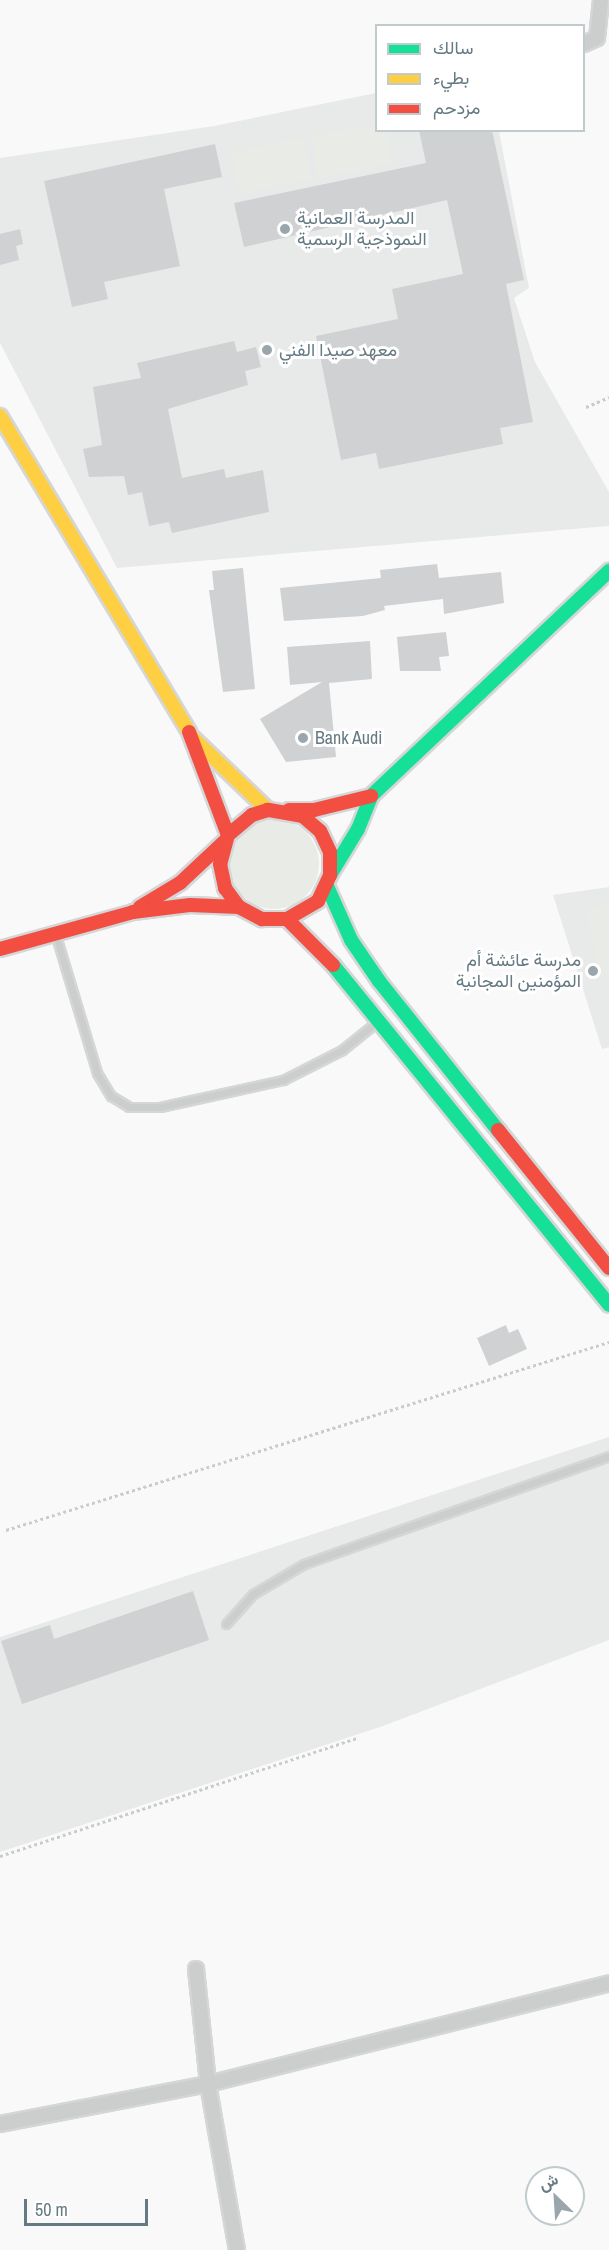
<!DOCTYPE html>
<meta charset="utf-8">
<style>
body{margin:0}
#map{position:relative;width:609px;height:2250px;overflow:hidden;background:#f9f9f9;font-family:"Archivo Narrow",Vazirmatn,sans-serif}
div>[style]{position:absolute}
.built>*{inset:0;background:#e8eae9}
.green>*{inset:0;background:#e8ebe6;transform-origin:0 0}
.round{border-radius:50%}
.building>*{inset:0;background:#cfd1d2}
.path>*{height:3px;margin-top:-1.5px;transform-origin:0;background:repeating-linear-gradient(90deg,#cacbcc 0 3px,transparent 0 6px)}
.roads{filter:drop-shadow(2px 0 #d5d6d7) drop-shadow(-2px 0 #d5d6d7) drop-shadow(0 2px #d5d6d7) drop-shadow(0 -2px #d5d6d7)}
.lane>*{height:7px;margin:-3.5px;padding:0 3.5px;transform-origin:3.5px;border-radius:3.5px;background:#cccece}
.street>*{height:14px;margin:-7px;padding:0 7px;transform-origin:7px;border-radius:7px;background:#cccece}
.fast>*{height:14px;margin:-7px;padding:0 7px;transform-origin:7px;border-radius:7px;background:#16e098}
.slow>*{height:14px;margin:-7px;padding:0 7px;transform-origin:7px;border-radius:7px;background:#ffcf43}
.jam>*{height:14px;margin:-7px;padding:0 7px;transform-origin:7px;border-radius:7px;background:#f24e42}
.dots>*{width:16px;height:16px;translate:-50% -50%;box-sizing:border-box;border:3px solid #fff;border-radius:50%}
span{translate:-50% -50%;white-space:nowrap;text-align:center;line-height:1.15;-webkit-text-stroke:6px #fff;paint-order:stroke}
.poi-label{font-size:18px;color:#657a83}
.left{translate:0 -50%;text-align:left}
.right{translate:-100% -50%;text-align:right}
.legend{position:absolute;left:375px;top:24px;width:210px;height:108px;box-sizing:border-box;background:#fff;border:2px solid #c1cacd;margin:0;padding:8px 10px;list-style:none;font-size:18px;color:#657a83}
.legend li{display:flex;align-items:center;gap:12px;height:30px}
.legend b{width:30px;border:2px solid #c1cacd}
.north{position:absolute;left:525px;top:2166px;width:60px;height:60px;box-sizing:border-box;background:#fff;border:2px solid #c1cacd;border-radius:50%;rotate:335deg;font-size:16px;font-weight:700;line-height:24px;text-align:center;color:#657a83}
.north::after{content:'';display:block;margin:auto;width:21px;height:27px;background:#99a6ac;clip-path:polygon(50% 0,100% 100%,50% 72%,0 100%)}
.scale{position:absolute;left:24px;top:2199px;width:124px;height:27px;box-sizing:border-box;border:3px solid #657a83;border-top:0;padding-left:8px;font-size:18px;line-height:21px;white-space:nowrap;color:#657a83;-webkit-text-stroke:4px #fff;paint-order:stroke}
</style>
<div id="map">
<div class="built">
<i style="clip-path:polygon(376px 93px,376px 130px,499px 131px,529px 288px,514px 298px,535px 362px,609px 492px,609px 526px,117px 568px,0 343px,0 158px,214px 126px)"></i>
<i style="clip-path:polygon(609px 887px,609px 1047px,602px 1049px,553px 895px)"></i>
<i style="clip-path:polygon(609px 1437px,609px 1640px,383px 1726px,0 1852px,0 1637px)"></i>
</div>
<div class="green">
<i style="clip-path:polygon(376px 125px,376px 130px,385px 131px,392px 164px,319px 178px,312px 136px)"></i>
<i style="left:303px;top:138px;width:42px;height:73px;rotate:79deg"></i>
<i class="round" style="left:229px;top:819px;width:90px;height:90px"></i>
<i style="clip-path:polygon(609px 905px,609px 975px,598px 977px,588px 908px)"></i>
</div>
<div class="building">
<i style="clip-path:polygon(419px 130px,492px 130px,524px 280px,506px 284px,533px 422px,500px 428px,503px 444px,379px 469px,376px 453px,341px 460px,316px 336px,398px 319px,392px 289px,463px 274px,447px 200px,244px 247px,234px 203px,426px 163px)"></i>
<i style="clip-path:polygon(215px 144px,222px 177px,164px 189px,180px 266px,104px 282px,108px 299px,72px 307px,44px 181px)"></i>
<i style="clip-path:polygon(20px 229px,23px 244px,16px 246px,19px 260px,0 265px,0 234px)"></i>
<i style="clip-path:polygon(234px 341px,237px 352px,256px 347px,261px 367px,245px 371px,248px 385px,168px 409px,182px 478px,224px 469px,226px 478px,263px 470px,269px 512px,172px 533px,169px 522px,149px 526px,142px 492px,128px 495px,124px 476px,89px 477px,83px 449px,102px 445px,93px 387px,141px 378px,137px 363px)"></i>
<i style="clip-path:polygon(437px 564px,439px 578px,501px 572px,504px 603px,444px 614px,443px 599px,384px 606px,385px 610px,363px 616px,284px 621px,280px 588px,381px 578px,380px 570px)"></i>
<i style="clip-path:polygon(243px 568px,255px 689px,223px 692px,209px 590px,214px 590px,212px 571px)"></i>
<i style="clip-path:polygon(446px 632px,449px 656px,439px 657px,441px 671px,400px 671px,397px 637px)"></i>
<i style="clip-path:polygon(370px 641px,372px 679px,329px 683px,336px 757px,286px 762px,260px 719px,322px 682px,290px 685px,287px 647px)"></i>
<i style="clip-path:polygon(506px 1325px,509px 1333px,518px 1329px,527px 1349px,489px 1366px,477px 1338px)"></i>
<i style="clip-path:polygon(193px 1591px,209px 1640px,22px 1704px,1px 1641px,50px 1625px,54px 1639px)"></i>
</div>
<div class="path">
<i style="left:586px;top:407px;width:25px;rotate:-23deg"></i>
<i style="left:6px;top:1530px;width:632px;rotate:-17.32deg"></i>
<i style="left:0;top:1856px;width:378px;rotate:-18.3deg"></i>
</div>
<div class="roads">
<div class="lane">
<i style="left:56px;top:936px;width:143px;rotate:73.3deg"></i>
<i style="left:97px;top:1073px;width:27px;rotate:59deg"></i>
<i style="left:111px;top:1096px;width:21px;rotate:31deg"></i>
<i style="left:129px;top:1107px;width:31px"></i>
<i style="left:160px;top:1107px;width:126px;rotate:-12.4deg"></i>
<i style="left:283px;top:1080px;width:66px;rotate:-27deg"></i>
<i style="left:342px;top:1050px;width:46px;rotate:-38.9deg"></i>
<i style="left:226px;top:1624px;width:40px;rotate:-48deg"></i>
<i style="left:253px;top:1594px;width:59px;rotate:-30.5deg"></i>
<i style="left:304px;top:1564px;width:324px;rotate:-19.5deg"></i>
</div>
<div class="street">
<i style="left:584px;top:44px;width:14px;rotate:-25deg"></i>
<i style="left:597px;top:38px;width:38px;rotate:-84deg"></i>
<i style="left:196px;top:1969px;width:116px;rotate:84deg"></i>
<i style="left:208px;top:2084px;width:169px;rotate:80.1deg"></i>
<i style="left:0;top:2124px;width:212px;rotate:-10.9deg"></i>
<i style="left:208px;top:2084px;width:414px;rotate:-14.1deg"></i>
</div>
<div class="fast">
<i style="left:330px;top:875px;width:54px;rotate:-58.7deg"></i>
<i style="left:358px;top:829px;width:35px;rotate:-68deg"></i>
<i style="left:371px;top:796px;width:328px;rotate:-43.4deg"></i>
<i style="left:327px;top:886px;width:59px;rotate:66deg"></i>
<i style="left:351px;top:940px;width:50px;rotate:55.7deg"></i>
<i style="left:379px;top:981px;width:191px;rotate:51.4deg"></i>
<i style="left:333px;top:965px;width:438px;rotate:50.9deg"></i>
</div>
<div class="slow">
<i style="left:0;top:416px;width:368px;rotate:59.1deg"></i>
<i style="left:193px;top:738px;width:104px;rotate:43.8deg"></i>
</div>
<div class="jam">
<i style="left:189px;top:732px;width:110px;rotate:69.3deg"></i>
<i style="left:289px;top:810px;width:25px"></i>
<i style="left:314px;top:810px;width:59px;rotate:-13.8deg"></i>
<i style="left:140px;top:907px;width:47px;rotate:-31deg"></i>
<i style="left:180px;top:883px;width:62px;rotate:-43deg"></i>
<i style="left:287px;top:919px;width:36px;rotate:-30deg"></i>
<i style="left:318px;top:901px;width:29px;rotate:-65deg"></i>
<i style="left:330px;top:875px;width:23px;rotate:-90deg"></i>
<i style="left:330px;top:852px;width:23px;rotate:-115deg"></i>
<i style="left:320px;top:831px;width:23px;rotate:-139deg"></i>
<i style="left:303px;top:816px;width:36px;rotate:-170deg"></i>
<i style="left:268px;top:810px;width:17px;rotate:163deg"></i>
<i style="left:252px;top:815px;width:31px;rotate:140deg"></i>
<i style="left:228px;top:835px;width:30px;rotate:105deg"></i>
<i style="left:220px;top:864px;width:25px;rotate:78deg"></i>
<i style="left:225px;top:888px;width:24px;rotate:54deg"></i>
<i style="left:239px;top:907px;width:26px;rotate:28deg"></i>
<i style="left:262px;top:919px;width:25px"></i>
<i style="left:287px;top:919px;width:65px;rotate:45deg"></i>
<i style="left:0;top:949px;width:138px;rotate:-15.5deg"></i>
<i style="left:133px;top:912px;width:57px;rotate:-7deg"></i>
<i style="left:190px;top:905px;width:49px;rotate:2.3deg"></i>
<i style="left:498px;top:1130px;width:177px;rotate:51.2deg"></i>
</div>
</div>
<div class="dots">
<i style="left:285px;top:229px;background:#99a6ac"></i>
<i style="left:267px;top:350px;background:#99a6ac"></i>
<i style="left:303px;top:738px;background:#99a6ac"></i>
<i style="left:593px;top:971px;background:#99a6ac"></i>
</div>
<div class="poi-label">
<span class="left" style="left:297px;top:229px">المدرسة العمانية<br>النموذجية الرسمية</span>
<span class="left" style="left:279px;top:350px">معهد صيدا الفني</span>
<span class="left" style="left:315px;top:738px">Bank Audi</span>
<span class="right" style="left:581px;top:971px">مدرسة عائشة أم<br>المؤمنين المجانية</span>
</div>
<ul class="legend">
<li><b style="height:8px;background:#16e098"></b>سالك</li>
<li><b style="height:8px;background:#ffcf43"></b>بطيء</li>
<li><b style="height:8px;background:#f24e42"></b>مزدحم</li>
</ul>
<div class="north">ش</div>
<div class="scale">50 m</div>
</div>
